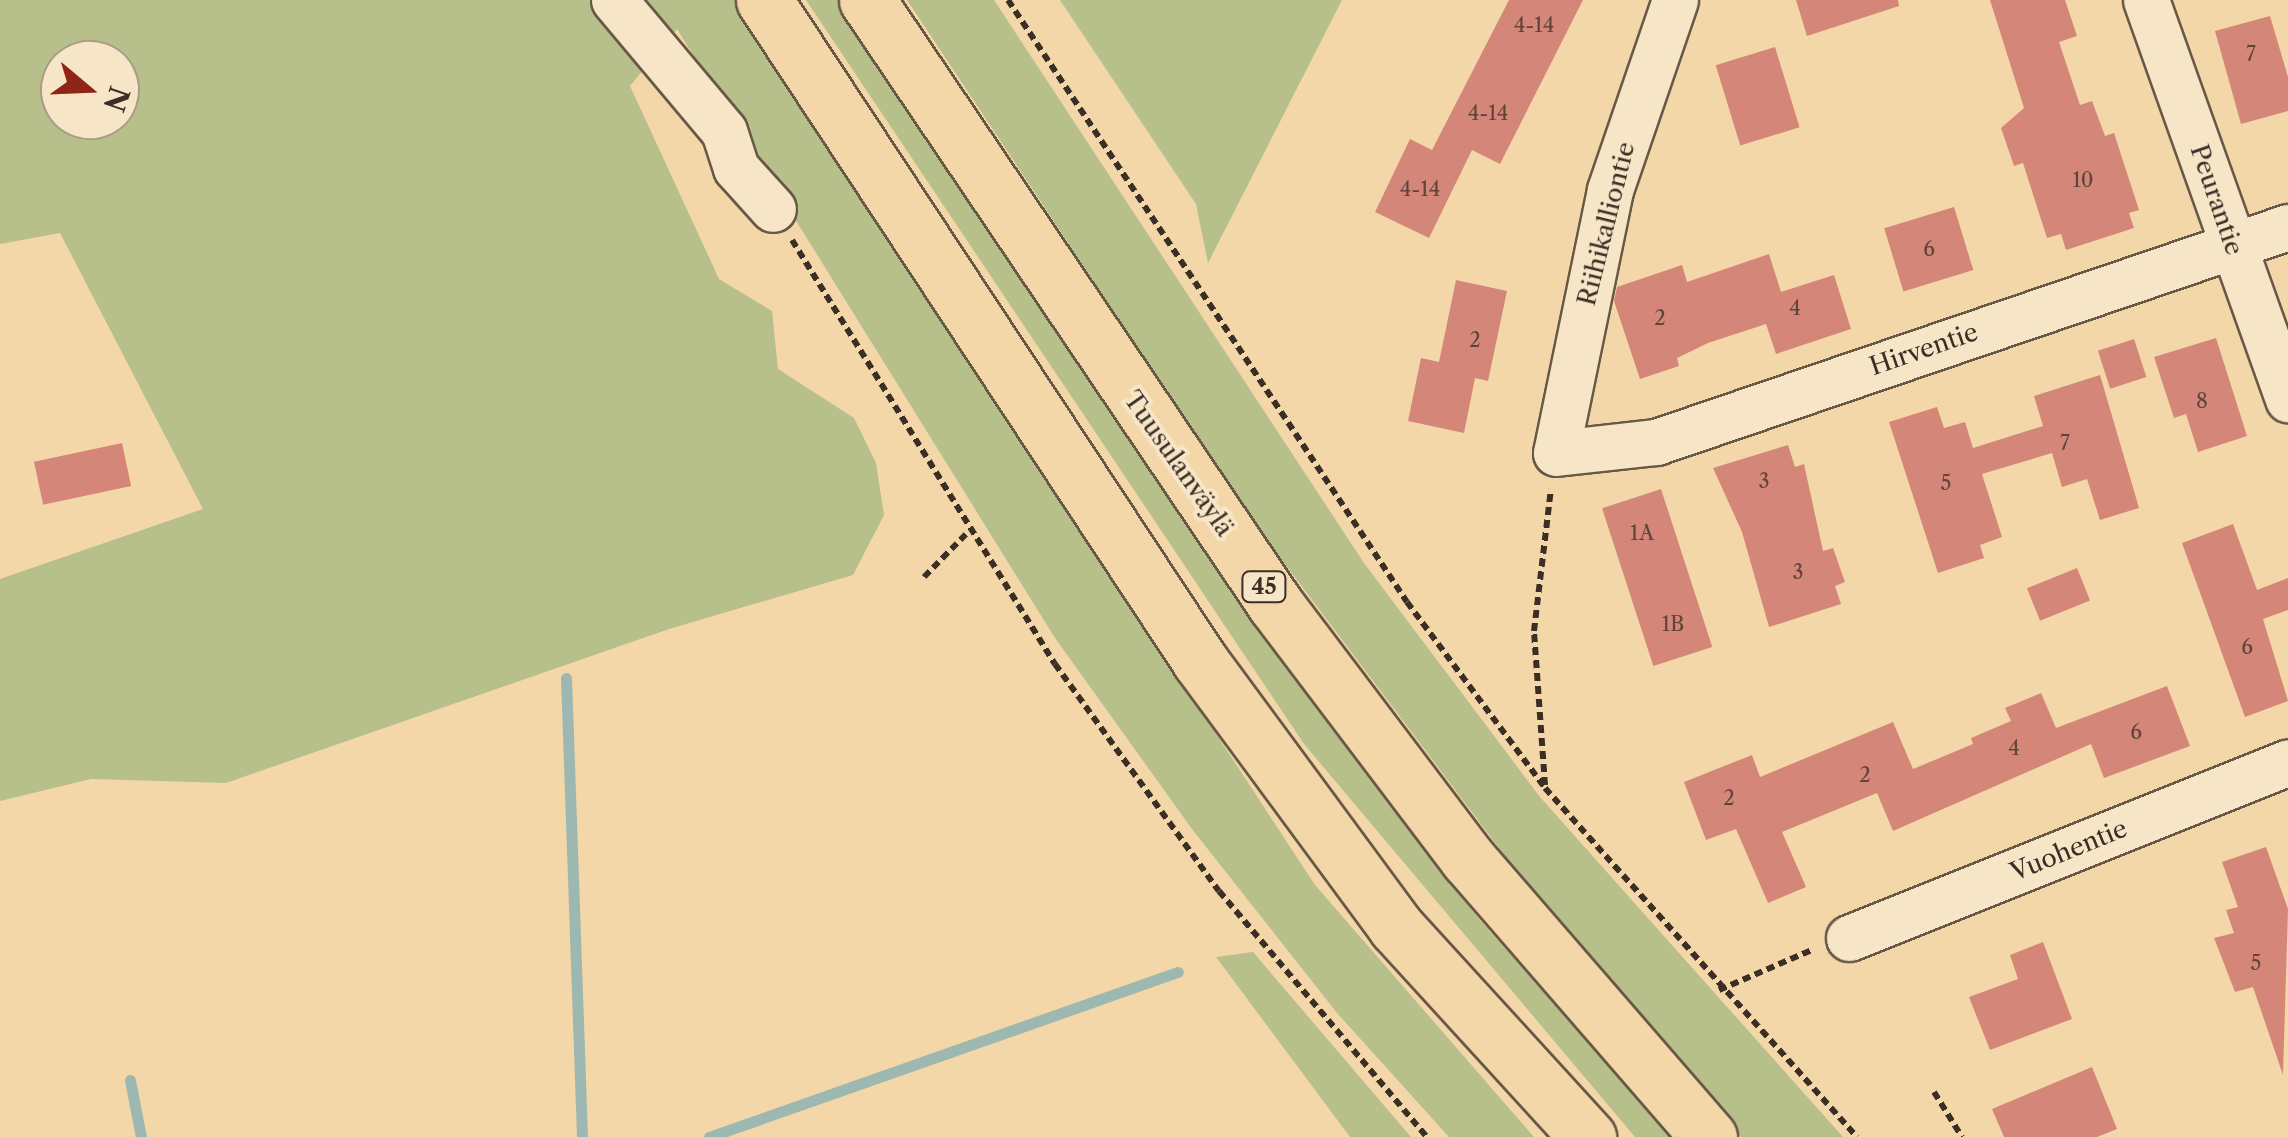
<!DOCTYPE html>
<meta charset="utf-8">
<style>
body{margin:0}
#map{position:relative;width:2288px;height:1137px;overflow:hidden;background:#f3d7a9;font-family:"Libre Caslon Text",serif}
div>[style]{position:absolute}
.green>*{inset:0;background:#b7bf8b}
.stream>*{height:11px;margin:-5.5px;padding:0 5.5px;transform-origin:5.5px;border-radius:5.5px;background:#9db8b0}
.building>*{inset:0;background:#d48779;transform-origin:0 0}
.path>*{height:6px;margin-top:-3px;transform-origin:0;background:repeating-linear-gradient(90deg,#3a2e25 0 8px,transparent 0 13px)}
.roads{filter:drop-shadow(2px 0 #685846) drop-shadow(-2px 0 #685846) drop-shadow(0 2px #685846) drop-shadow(0 -2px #685846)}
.minor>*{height:45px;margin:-22.5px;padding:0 22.5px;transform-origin:22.5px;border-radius:22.5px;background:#f7e5c7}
.major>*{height:55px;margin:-27.5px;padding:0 27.5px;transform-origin:27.5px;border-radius:27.5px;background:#f3d7a9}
span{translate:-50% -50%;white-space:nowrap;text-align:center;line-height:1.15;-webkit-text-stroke:8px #f7e5c7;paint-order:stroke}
.number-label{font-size:20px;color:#60443a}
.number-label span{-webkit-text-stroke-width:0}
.shield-label span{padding:2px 8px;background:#f7e5c7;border:2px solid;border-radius:8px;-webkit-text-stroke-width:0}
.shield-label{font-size:22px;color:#3a2e25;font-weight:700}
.street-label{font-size:25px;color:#3a2e25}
.north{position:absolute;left:40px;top:40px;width:100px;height:100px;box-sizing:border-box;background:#f7e5c7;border:2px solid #ab9c86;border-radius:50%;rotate:109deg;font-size:28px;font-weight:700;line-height:40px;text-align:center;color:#3a2e25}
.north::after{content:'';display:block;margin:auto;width:35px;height:45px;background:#8f2418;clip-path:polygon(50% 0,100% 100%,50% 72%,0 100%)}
</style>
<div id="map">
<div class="green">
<i style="clip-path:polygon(evenodd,0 0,736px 0,1315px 885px,1534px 1137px,1449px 1137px,1337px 1013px,1192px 829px,1055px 638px,677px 29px,630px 86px,719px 279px,772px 311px,778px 369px,854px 418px,876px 463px,884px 515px,853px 575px,669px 629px,226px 783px,91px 779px,0 801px,0 579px,203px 509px,60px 233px,0 244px,0 0,60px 60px,120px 60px,120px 120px,60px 120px,60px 60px)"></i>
<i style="clip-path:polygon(806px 0,840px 0,1186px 523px,1331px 728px,1480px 920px,1673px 1137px,1635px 1137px,1304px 744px)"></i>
<i style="clip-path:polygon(907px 0,994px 0,1364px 563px,1540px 797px,1843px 1137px,1741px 1137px,1560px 929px,1254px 523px)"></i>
<i style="clip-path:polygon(1060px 0,1342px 0,1208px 263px,1196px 204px)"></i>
<i style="clip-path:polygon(1253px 952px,1411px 1137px,1350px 1137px,1216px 957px)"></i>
</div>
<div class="stream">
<i style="left:566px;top:678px;width:459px;rotate:88deg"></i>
<i style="left:130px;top:1080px;width:58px;rotate:79.1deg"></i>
<i style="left:709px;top:1137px;width:497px;rotate:-19.4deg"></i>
</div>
<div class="building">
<i style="clip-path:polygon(1509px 0,1583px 0,1500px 164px,1472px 150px,1429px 238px,1375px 212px,1410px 139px,1432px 150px)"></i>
<i style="clip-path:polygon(1796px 0,1898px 0,1899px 6px,1807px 36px)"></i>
<i style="clip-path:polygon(1990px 0,2065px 0,2077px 36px,2059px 42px,2080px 105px,2092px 101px,2105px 136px,2114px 133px,2139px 210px,2129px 213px,2134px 228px,2066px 250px,2061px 234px,2047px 238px,2023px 163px,2014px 166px,2001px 128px,2024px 108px)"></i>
<i style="clip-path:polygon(2270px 16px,2288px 77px,2288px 111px,2241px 124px,2215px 31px)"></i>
<i style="left:1775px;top:47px;width:84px;height:62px;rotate:73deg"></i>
<i style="left:1954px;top:207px;width:66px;height:73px;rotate:73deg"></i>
<i style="clip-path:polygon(1769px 254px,1781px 292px,1834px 275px,1851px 329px,1776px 354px,1766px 324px,1708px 343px,1677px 358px,1679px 366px,1640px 379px,1614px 301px,1617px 287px,1682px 265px,1687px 282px)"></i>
<i style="clip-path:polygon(1456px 280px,1507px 291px,1488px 381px,1475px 378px,1464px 433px,1408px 421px,1421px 358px,1439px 362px)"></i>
<i style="clip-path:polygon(2216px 338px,2247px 436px,2198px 452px,2186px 414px,2174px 418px,2154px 357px)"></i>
<i style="left:2134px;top:339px;width:40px;height:38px;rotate:72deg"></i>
<i style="clip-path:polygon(2100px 375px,2139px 508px,2100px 520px,2087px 479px,2062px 487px,2052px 453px,1982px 474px,2002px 537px,1980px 545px,1984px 558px,1938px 573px,1889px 422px,1937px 407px,1944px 428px,1965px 422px,1973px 448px,2043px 426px,2034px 396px)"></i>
<i style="left:122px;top:443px;width:44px;height:90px;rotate:78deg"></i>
<i style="clip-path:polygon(1788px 445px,1795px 467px,1804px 464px,1823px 551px,1833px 548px,1845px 582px,1835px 586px,1841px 604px,1769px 627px,1742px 532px,1713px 468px)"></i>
<i style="left:1661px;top:489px;width:166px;height:62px;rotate:72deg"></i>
<i style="clip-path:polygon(2233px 524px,2257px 590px,2288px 578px,2288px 610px,2263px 619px,2288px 701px,2245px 717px,2182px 543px)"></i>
<i style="left:2077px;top:568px;width:35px;height:54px;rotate:68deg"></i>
<i style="clip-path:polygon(2167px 686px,2190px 746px,2104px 778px,2091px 744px,1893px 831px,1877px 793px,1782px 832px,1806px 887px,1768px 903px,1736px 829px,1706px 840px,1684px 782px,1752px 755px,1760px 777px,1893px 722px,1913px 769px,1973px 744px,1971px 738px,2011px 721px,2005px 708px,2041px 693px,2056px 728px)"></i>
<i style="clip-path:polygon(2266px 847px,2288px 909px,2283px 1075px,2253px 987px,2235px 992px,2214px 938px,2234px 933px,2226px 910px,2238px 907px,2222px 862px)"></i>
<i style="clip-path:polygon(2043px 942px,2072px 1019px,1990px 1050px,1969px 997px,2018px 979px,2010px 955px)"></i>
<i style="clip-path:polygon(2092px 1067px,2117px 1129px,2097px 1137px,2004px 1137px,1992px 1109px)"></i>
</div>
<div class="path">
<i style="left:1008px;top:0;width:722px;rotate:56.46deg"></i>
<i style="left:1407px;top:602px;width:232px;rotate:53.4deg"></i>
<i style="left:1545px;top:788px;width:468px;rotate:48.2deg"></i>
<i style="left:792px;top:240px;width:499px;rotate:58.2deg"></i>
<i style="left:1055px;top:664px;width:280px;rotate:54.2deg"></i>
<i style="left:1219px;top:891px;width:322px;rotate:49.8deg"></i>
<i style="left:924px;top:577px;width:64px;rotate:-45.6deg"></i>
<i style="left:1545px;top:785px;width:154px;rotate:-94.1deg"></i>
<i style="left:1534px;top:631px;width:143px;rotate:-83.2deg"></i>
<i style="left:1719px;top:990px;width:103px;rotate:-23.3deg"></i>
<i style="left:1934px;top:1092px;width:53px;rotate:58.1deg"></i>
</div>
<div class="roads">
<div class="minor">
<i style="left:614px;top:0;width:171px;rotate:50deg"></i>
<i style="left:724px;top:131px;width:39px;rotate:72deg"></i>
<i style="left:736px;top:168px;width:55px;rotate:47.9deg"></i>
<i style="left:1675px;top:0;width:201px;rotate:108.9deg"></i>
<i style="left:1610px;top:190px;width:268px;rotate:101.6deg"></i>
<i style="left:1556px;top:453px;width:101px;rotate:-6.3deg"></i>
<i style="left:1656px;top:442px;width:668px;rotate:-18.79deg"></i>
<i style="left:2146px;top:0;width:424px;rotate:70.4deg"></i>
<i style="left:1849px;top:938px;width:473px;rotate:-21.8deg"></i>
</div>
<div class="major">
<i style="left:764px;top:0;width:792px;rotate:56.59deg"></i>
<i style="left:1200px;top:661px;width:330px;rotate:53.6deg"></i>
<i style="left:1396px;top:927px;width:285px;rotate:47.6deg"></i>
<i style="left:867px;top:0;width:729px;rotate:55.96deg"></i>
<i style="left:1275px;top:604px;width:320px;rotate:52.9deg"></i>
<i style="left:1468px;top:859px;width:368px;rotate:49.1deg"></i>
</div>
</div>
<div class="number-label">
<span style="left:1534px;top:25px">4-14</span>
<span style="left:2251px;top:54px">7</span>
<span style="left:1488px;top:113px">4-14</span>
<span style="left:2083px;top:180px">10</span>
<span style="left:1420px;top:189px">4-14</span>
<span style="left:1929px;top:249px">6</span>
<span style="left:1795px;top:308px">4</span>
<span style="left:1660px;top:318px">2</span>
<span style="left:1475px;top:340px">2</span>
<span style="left:2202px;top:401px">8</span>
<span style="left:2065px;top:443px">7</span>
<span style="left:1764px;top:481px">3</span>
<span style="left:1946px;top:483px">5</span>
<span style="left:1642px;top:533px">1A</span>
<span style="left:1798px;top:572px">3</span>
<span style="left:1673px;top:624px">1B</span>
<span style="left:2247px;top:647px">6</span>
<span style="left:2136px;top:732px">6</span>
<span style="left:2014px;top:748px">4</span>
<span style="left:1865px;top:775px">2</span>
<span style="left:1729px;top:798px">2</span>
<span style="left:2256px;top:963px">5</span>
</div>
<div class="shield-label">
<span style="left:1264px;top:587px">45</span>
</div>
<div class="street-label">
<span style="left:2216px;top:200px;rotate:71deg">Peurantie</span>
<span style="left:1607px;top:224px;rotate:-76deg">Riihikalliontie</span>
<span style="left:1924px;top:350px;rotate:-19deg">Hirventie</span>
<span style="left:1178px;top:464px;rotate:55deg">Tuusulanväylä</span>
<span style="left:2069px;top:851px;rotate:-22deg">Vuohentie</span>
</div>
<div class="north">N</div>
</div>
